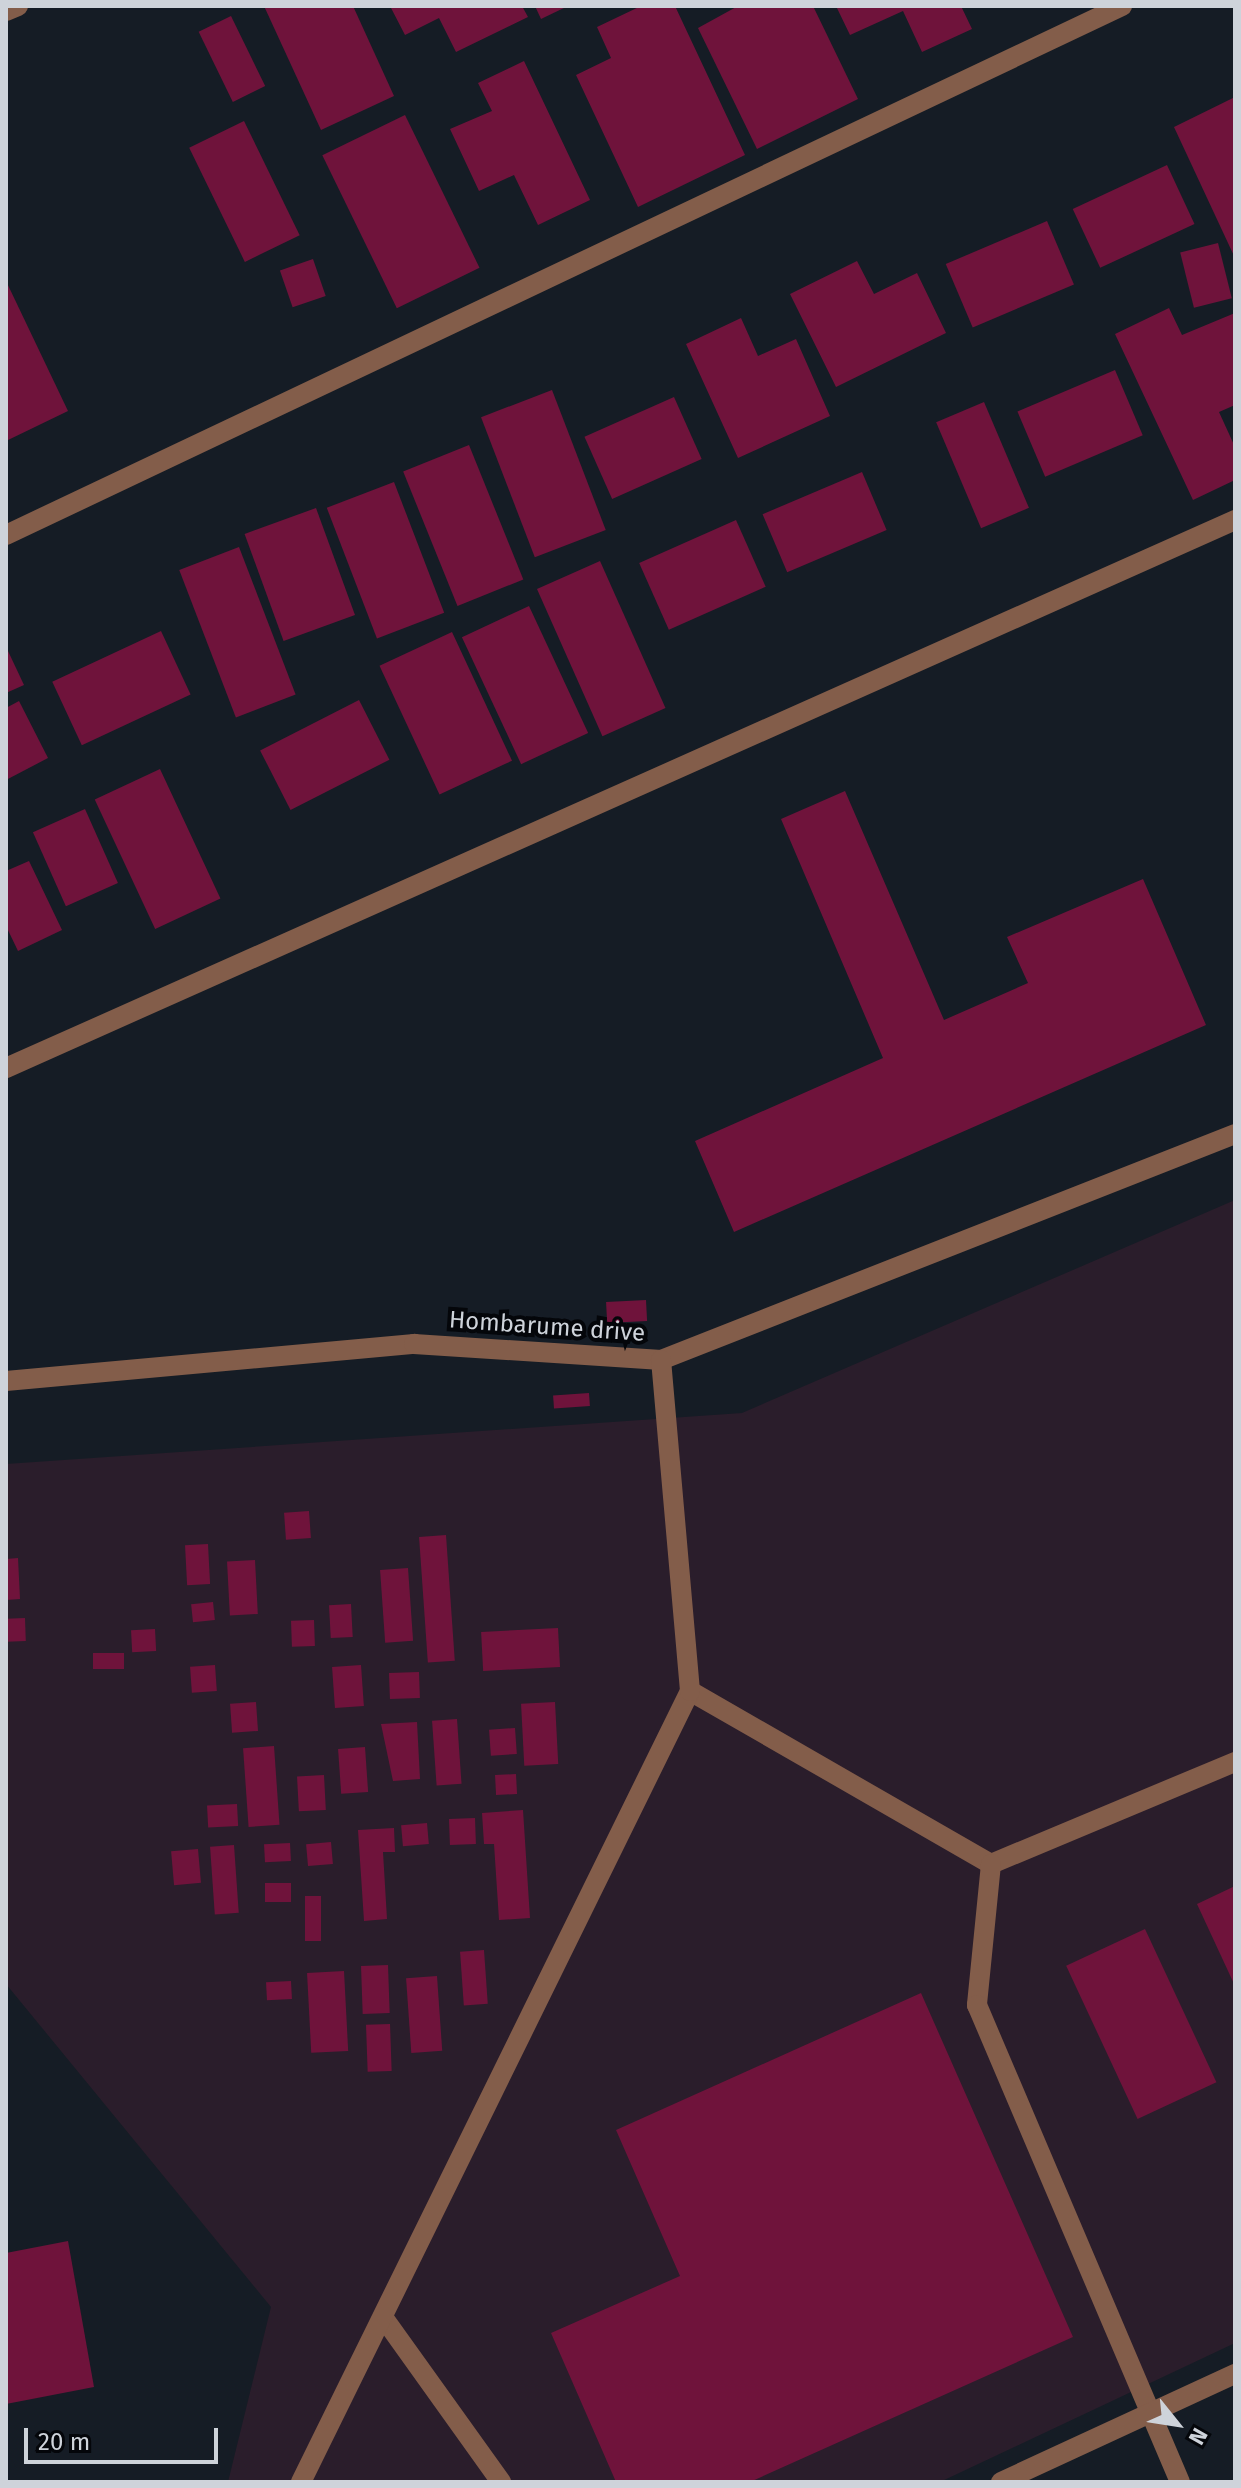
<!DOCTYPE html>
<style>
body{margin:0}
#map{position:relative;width:1241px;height:2488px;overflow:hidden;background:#151c25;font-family:"Fira Sans",sans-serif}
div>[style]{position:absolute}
.commercial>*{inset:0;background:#2a1d2b}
.building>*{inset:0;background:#6f133b;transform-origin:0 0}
.minor>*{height:20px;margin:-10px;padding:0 10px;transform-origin:10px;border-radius:10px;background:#835d4a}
span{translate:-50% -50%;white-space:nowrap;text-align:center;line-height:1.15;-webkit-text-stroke:8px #04060a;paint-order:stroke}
.street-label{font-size:24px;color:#ced3da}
.frame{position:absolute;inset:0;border:8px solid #ced3da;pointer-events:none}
.north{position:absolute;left:1137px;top:2384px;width:80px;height:80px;-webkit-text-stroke:6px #04060a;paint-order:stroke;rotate:120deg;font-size:22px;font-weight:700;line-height:32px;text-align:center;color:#ced3da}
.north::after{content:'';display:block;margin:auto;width:28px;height:36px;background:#ced3da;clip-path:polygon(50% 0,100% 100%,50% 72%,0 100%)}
.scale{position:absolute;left:24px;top:2428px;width:194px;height:36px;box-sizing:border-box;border:4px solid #ced3da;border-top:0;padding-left:10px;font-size:24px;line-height:28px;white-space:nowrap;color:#ced3da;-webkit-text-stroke:6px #04060a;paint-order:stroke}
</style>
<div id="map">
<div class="commercial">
<i style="clip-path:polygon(1235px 1200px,1235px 2343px,940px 2482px,228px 2482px,271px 2307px,6px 1984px,6px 1464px,742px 1413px)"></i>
</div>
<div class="building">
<i style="clip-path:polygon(264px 6px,353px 6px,394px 96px,321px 130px)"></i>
<i style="clip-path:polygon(390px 6px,522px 6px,528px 17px,456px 52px,439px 18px,405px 35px)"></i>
<i style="clip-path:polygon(535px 6px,568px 6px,541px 19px)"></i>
<i style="clip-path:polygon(641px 6px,675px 6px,745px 155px,638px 207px,576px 75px,611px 58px,597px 27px)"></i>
<i style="clip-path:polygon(738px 6px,813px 6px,858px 99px,757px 149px,698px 28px)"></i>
<i style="clip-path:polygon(836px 6px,961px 6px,972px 29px,922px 52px,903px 11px,850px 35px)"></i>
<i style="left:231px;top:16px;width:78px;height:36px;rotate:64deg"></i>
<i style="clip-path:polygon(524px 61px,590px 200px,538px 225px,514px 175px,479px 191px,450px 129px,492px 111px,478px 83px)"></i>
<i style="clip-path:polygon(1235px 97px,1235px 258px,1174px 127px)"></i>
<i style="left:405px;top:115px;width:170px;height:92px;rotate:64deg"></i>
<i style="left:244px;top:121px;width:127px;height:61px;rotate:64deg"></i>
<i style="left:1167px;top:165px;width:65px;height:104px;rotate:65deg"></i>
<i style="left:1047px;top:221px;width:69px;height:110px;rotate:67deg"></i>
<i style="left:1218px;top:243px;width:57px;height:39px;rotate:76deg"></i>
<i style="left:313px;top:259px;width:39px;height:35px;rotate:71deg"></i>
<i style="clip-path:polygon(857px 261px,874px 294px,917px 273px,946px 333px,836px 387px,790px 294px)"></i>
<i style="clip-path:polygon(6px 281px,68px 411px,6px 441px)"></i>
<i style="clip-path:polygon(1169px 308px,1182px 335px,1235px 313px,1235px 405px,1219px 412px,1235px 447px,1235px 480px,1193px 500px,1115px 334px)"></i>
<i style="clip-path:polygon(741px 318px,758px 356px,796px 339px,830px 416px,738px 458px,686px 344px)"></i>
<i style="left:1115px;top:370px;width:71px;height:106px;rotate:67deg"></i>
<i style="left:552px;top:390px;width:150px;height:76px;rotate:69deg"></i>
<i style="left:674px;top:397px;width:68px;height:98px;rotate:66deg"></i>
<i style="left:984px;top:402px;width:115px;height:52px;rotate:67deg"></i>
<i style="left:469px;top:445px;width:145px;height:71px;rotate:68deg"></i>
<i style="left:862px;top:472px;width:63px;height:108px;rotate:67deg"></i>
<i style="left:394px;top:482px;width:140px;height:72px;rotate:69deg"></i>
<i style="left:316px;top:508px;width:114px;height:76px;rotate:70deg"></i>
<i style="left:736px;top:520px;width:73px;height:106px;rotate:66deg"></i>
<i style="left:239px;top:547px;width:158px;height:64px;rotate:69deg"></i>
<i style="left:600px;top:561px;width:161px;height:69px;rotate:66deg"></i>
<i style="left:529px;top:606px;width:140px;height:74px;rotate:65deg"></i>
<i style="left:161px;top:631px;width:70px;height:120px;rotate:65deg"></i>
<i style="left:452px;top:632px;width:142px;height:80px;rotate:65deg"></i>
<i style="clip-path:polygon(8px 651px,24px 685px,6px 693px,6px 652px)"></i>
<i style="left:359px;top:700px;width:67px;height:111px;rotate:63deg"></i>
<i style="clip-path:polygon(19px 701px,48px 758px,6px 780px,6px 708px)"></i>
<i style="left:160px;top:769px;width:143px;height:72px;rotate:65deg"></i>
<i style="clip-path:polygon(845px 791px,944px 1020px,1028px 983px,1007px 937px,1143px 879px,1206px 1025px,734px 1232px,695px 1141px,883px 1058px,781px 819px)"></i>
<i style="left:85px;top:809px;width:81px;height:57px;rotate:66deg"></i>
<i style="clip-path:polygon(29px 861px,62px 930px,18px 951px,6px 926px,6px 871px)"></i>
<i style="left:646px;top:1300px;width:21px;height:40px;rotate:87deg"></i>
<i style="left:589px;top:1393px;width:13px;height:36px;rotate:86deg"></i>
<i style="left:309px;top:1511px;width:27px;height:25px;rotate:86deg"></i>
<i style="left:446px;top:1535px;width:126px;height:27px;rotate:86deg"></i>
<i style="left:208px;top:1544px;width:40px;height:23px;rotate:87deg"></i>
<i style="clip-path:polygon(18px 1558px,20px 1599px,6px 1600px,6px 1559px)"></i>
<i style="left:255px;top:1560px;width:54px;height:28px;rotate:87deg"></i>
<i style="left:408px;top:1568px;width:73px;height:28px;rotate:86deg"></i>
<i style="left:213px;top:1602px;width:18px;height:22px;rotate:84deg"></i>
<i style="left:351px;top:1604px;width:33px;height:22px;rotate:87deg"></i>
<i style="left:25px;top:1618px;width:23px;height:19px;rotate:88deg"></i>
<i style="left:314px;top:1620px;width:26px;height:23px;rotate:88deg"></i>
<i style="left:558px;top:1628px;width:39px;height:77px;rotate:87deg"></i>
<i style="left:155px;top:1629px;width:22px;height:24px;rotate:87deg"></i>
<i style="left:124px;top:1653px;width:16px;height:31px;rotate:90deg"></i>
<i style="left:215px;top:1665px;width:26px;height:25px;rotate:86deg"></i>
<i style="left:361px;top:1665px;width:41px;height:29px;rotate:86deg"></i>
<i style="left:419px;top:1672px;width:26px;height:30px;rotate:88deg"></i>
<i style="left:256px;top:1702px;width:29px;height:26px;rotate:86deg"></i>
<i style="left:555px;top:1702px;width:62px;height:34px;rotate:87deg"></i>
<i style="left:457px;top:1719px;width:65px;height:25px;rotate:86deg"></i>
<i style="clip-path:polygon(417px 1722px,420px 1779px,393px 1781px,381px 1724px)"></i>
<i style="left:515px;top:1728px;width:26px;height:26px;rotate:86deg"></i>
<i style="left:274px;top:1746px;width:79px;height:31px;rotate:86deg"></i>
<i style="left:365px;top:1747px;width:45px;height:27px;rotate:86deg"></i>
<i style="left:516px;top:1774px;width:20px;height:21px;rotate:87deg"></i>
<i style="left:324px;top:1775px;width:35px;height:27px;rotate:87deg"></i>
<i style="left:237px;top:1804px;width:22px;height:30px;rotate:87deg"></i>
<i style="clip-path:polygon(523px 1810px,530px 1918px,499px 1920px,494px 1844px,484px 1844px,482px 1813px)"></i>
<i style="left:475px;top:1818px;width:26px;height:26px;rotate:88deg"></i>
<i style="left:427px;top:1823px;width:21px;height:26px;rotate:85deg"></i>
<i style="clip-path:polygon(394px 1828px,395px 1852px,383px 1852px,387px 1919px,364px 1921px,358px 1830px)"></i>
<i style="left:331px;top:1842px;width:22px;height:25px;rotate:85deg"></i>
<i style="left:290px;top:1843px;width:18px;height:26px;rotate:87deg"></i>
<i style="left:234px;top:1845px;width:68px;height:24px;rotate:86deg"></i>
<i style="left:198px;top:1849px;width:34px;height:27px;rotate:85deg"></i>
<i style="left:291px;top:1883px;width:19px;height:26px;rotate:90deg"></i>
<i style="clip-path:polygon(1235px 1886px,1235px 1986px,1197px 1904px)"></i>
<i style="left:305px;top:1896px;width:16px;height:45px"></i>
<i style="left:1145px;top:1929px;width:169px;height:87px;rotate:65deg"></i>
<i style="left:484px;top:1950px;width:54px;height:24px;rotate:86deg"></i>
<i style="left:388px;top:1965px;width:48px;height:27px;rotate:88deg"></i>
<i style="left:344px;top:1971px;width:80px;height:37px;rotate:87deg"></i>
<i style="left:437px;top:1976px;width:75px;height:31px;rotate:86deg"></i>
<i style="left:291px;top:1981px;width:18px;height:25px;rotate:87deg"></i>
<i style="clip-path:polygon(921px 1993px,1073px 2337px,750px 2482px,616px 2482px,551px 2333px,680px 2276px,616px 2130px)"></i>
<i style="left:390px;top:2024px;width:47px;height:24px;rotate:88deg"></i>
<i style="clip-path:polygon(68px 2241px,94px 2387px,6px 2404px,6px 2253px)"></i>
</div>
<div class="minor">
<i style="left:6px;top:11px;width:13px;rotate:-23deg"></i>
<i style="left:6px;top:535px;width:1235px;rotate:-25.36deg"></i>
<i style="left:6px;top:1068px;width:1346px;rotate:-24.03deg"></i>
<i style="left:6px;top:1381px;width:410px;rotate:-5.2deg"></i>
<i style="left:414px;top:1344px;width:248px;rotate:3.7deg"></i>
<i style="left:661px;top:1360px;width:617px;rotate:-21.49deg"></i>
<i style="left:690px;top:1691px;width:347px;rotate:29.9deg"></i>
<i style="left:991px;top:1864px;width:264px;rotate:-22.7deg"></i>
<i style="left:991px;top:1864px;width:142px;rotate:95.7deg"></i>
<i style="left:977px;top:2005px;width:518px;rotate:66.95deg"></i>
<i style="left:383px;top:2317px;width:203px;rotate:54.4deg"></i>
<i style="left:301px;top:2482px;width:881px;rotate:-63.81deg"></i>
<i style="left:690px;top:1691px;width:332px;rotate:-95deg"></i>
<i style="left:1001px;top:2482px;width:258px;rotate:-24.8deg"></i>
</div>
<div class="street-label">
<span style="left:547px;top:1327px;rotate:4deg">Hombarume drive</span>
</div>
<div class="frame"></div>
<div class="north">N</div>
<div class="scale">20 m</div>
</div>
